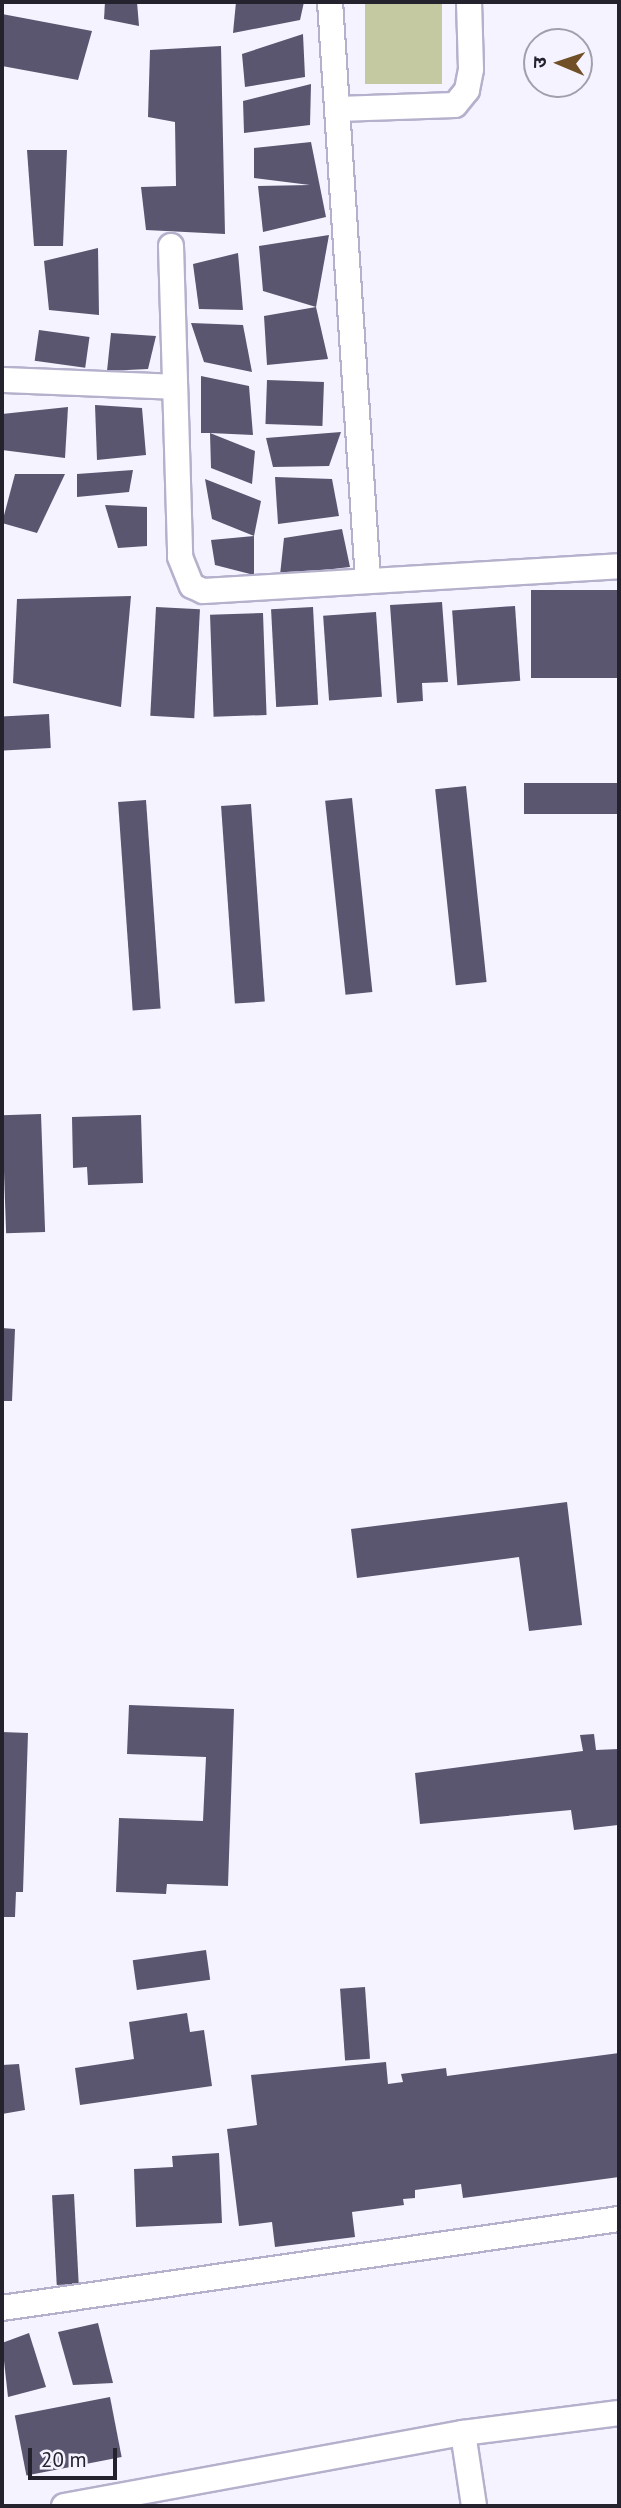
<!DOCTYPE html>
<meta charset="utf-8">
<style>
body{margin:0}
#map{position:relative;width:621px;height:2508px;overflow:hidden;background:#f4f3ff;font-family:"PT Sans","Noto Sans Devanagari",sans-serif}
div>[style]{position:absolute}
.green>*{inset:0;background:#c5c9a2;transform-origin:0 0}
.building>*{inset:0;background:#5a566f;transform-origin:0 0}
.roads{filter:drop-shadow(2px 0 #b5b0cc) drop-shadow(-2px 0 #b5b0cc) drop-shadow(0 2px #b5b0cc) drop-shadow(0 -2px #b5b0cc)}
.minor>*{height:24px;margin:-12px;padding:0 12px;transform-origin:12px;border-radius:12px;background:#fff}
span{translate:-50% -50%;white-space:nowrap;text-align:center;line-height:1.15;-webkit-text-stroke:7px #f4f3ff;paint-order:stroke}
.frame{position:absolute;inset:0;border:4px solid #24222d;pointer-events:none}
.north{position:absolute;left:523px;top:28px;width:70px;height:70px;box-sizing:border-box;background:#f4f3ff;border:2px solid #a19fab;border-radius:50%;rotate:272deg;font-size:19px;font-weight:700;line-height:28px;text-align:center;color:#24222d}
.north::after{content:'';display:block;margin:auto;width:24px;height:32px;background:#714f27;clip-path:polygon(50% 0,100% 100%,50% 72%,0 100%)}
.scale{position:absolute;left:28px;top:2448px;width:89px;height:32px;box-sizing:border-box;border:4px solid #24222d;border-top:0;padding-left:9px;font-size:21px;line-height:24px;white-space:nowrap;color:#24222d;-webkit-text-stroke:5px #f4f3ff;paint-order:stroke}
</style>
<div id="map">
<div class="green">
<i style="left:365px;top:2px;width:77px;height:82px"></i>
</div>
<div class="building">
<i style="clip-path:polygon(105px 2px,137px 2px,139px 26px,104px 19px)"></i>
<i style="clip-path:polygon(236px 2px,304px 2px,300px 20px,233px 33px)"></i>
<i style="clip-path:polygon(2px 14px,92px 31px,78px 80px,2px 66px)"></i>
<i style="clip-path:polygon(303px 34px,305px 77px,245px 87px,242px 54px)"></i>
<i style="clip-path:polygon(221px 46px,225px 234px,146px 230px,141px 187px,176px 186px,175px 122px,148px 117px,150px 50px)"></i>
<i style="clip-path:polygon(311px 84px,310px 125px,244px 133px,243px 101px)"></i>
<i style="clip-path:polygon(311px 142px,326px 217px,263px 232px,258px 186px,310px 185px,254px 178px,254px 148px)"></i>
<i style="clip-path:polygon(27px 150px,67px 150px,63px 246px,34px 246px)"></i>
<i style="clip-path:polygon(329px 235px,316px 307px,263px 291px,259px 246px)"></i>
<i style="clip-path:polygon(98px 248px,99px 315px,49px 310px,44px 261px)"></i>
<i style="clip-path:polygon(238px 253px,243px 310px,199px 309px,193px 264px)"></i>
<i style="clip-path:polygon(316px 307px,328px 359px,267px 365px,264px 316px)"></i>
<i style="clip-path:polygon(191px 323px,243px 325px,252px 372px,204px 362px)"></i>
<i style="left:39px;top:330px;width:51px;height:31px;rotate:8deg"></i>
<i style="clip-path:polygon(111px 333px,156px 336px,148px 369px,107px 371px)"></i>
<i style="clip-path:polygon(201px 376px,249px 386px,253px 435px,210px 433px,255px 451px,252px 484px,211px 468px,210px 433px,201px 433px)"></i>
<i style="left:267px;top:380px;width:57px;height:44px;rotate:2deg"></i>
<i style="clip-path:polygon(95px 405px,142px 408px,146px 455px,97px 460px)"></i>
<i style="clip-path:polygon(68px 407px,65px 458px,2px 450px,2px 414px)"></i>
<i style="clip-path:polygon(341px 432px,329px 466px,273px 467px,266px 438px)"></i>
<i style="clip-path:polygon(133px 470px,129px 492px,77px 497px,77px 474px)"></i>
<i style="clip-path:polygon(15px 474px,65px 474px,37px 533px,2px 523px)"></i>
<i style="clip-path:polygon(275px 477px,332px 479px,339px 516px,278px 524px)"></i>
<i style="clip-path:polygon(205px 479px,261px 501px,254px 536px,254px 575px,215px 565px,211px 540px,254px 536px,212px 519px)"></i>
<i style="clip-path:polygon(105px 505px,147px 507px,147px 546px,118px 548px)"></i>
<i style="clip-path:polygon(342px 529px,350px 567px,280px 575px,284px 538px)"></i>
<i style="left:619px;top:590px;width:88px;height:88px;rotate:90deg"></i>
<i style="clip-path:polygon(131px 596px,121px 707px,13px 683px,17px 599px)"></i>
<i style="clip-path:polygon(442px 602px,448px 682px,422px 683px,423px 701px,397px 703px,390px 605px)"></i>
<i style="left:515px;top:606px;width:75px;height:63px;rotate:86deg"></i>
<i style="left:156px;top:607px;width:44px;height:109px;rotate:3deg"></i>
<i style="left:313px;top:607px;width:98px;height:42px;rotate:87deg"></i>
<i style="left:376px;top:612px;width:85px;height:53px;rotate:86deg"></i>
<i style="left:263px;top:613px;width:102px;height:53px;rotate:88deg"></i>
<i style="left:49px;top:714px;width:34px;height:47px;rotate:87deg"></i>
<i style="left:619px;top:783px;width:31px;height:95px;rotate:90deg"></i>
<i style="left:466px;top:786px;width:197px;height:31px;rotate:84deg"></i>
<i style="left:352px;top:798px;width:195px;height:27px;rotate:84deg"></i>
<i style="left:146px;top:800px;width:209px;height:28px;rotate:86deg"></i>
<i style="left:251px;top:804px;width:198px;height:30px;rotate:86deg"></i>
<i style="left:41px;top:1114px;width:118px;height:39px;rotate:88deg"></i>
<i style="clip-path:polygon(141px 1115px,143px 1183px,88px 1185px,87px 1167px,73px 1168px,72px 1117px)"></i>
<i style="clip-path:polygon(2px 1328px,15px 1329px,12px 1401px,2px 1401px)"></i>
<i style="clip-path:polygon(567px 1502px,582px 1625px,529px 1631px,519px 1557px,357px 1578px,351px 1529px)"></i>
<i style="clip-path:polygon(129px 1705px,234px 1709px,228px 1886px,167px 1884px,166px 1894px,116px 1892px,119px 1818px,203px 1821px,206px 1757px,127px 1754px)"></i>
<i style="clip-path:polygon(2px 1732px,28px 1733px,23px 1892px,16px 1892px,15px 1917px,2px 1917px)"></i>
<i style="clip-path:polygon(594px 1734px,596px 1750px,619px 1749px,618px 1825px,574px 1830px,571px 1810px,420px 1824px,415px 1773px,583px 1751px,580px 1735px)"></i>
<i style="left:206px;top:1950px;width:30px;height:74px;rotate:82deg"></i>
<i style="left:365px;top:1987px;width:72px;height:25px;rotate:86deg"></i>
<i style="clip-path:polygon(187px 2013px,190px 2032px,204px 2030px,212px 2086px,80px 2105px,75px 2068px,134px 2059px,129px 2022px)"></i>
<i style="clip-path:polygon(619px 2053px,619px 2177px,463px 2198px,461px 2184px,415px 2190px,415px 2198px,403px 2199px,404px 2205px,352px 2212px,355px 2237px,275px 2247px,272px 2222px,239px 2226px,227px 2129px,257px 2125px,251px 2075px,386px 2062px,388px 2084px,403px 2082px,401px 2074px,446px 2068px,447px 2076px)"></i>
<i style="clip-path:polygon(19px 2064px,25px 2110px,2px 2114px,2px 2065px)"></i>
<i style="clip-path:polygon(219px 2153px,222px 2223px,136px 2227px,134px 2169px,173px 2167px,172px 2156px)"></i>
<i style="left:74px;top:2194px;width:90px;height:22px;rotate:87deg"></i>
<i style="clip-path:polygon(98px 2323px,113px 2383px,73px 2385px,58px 2332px)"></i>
<i style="clip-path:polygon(29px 2333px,46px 2387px,8px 2397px,2px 2343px)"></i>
<i style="left:110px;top:2397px;width:61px;height:97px;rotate:79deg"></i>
</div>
<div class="roads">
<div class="minor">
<i style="left:330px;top:2px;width:579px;rotate:86.24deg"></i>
<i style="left:338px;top:109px;width:117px;rotate:-2deg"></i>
<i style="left:455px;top:105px;width:19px;rotate:-51deg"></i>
<i style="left:467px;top:90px;width:21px;rotate:-79deg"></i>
<i style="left:471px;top:69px;width:67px;rotate:-91.7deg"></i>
<i style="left:171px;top:246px;width:311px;rotate:88.3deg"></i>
<i style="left:180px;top:557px;width:31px;rotate:68deg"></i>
<i style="left:192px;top:586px;width:12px;rotate:24deg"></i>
<i style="left:203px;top:591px;width:417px;rotate:-3.4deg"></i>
<i style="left:2px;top:380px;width:171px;rotate:2.3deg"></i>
<i style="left:2px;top:2308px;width:623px;rotate:-8.21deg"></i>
<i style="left:463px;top:2433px;width:74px;rotate:81.4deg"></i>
<i style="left:64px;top:2506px;width:406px;rotate:-10.4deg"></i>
<i style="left:463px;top:2433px;width:157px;rotate:-7.3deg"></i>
</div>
</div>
<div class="frame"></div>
<div class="north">उ</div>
<div class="scale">20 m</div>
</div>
